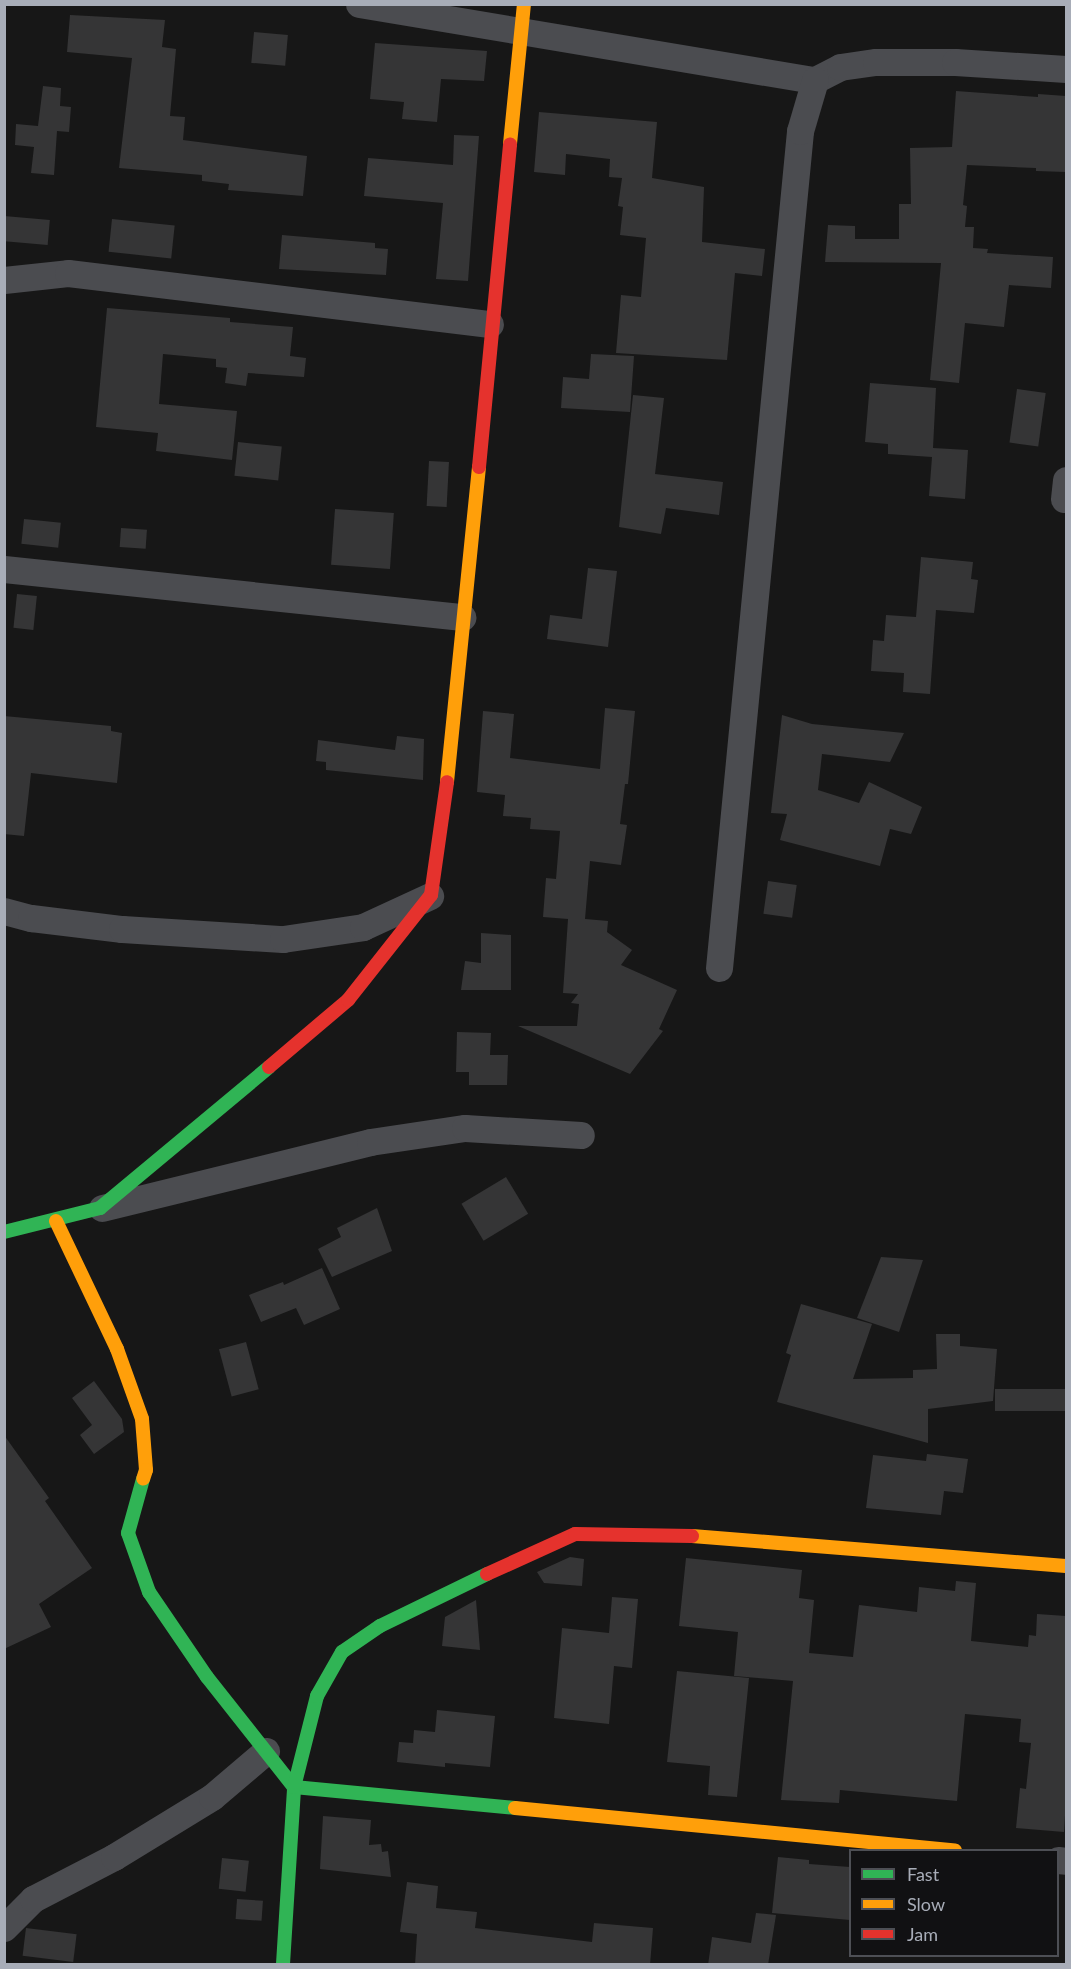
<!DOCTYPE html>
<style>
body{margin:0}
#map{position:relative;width:1071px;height:1969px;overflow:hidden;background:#171717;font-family:Lato,sans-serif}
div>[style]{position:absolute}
.building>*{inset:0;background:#353536;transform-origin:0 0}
.street>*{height:27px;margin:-13.5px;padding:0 13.5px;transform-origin:13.5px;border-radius:13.5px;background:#4b4c50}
.fast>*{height:14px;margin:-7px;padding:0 7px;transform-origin:7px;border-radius:7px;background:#30b455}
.slow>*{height:14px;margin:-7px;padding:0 7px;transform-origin:7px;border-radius:7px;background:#ff9f0a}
.jam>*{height:14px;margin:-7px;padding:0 7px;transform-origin:7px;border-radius:7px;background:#e5322d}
span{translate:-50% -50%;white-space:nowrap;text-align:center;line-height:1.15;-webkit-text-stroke:6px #111113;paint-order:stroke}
.frame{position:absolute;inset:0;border:6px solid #a8adb8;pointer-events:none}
.legend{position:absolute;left:849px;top:1849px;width:210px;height:108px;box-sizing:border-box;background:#111113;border:2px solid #4d4f55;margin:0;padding:8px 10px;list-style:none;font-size:18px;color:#a8adb8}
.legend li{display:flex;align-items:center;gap:12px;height:30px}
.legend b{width:30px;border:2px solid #4d4f55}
</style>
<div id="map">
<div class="building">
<i style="clip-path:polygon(70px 15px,165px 20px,162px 47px,176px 49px,170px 116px,185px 117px,183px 140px,307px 156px,303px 196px,228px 190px,229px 184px,202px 181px,202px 175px,119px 168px,132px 58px,67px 52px)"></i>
<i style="left:254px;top:32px;width:34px;height:31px;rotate:5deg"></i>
<i style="clip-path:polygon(375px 43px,487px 51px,484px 81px,441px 79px,437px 122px,402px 119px,404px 102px,370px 99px)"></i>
<i style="clip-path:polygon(43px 86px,61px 88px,60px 106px,71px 107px,69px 132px,57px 131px,54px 175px,31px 173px,34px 147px,15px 145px,16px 124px,38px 126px)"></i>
<i style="clip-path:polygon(956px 91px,1038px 97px,1038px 94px,1066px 96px,1066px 172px,1036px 171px,1036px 168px,967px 165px,963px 205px,967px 206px,965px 227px,974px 227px,973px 248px,988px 249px,987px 253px,1053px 257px,1051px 288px,1009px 285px,1004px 327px,965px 323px,959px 383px,930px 380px,941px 263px,825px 262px,828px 225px,855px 226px,855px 239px,899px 239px,899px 204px,911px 204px,910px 148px,952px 147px)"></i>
<i style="clip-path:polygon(539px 112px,657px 122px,652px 178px,704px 187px,702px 242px,765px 249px,762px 276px,735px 273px,727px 360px,616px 353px,621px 295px,641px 297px,646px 238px,620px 235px,623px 207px,618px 206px,622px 178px,609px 177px,610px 159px,566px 154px,565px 175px,534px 172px)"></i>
<i style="clip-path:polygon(454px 135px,479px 136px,468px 281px,436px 279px,443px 203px,364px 196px,368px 158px,453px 165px)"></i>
<i style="left:4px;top:216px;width:46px;height:25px;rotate:5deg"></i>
<i style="left:112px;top:219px;width:63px;height:33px;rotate:6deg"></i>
<i style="clip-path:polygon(282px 235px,375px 243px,375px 248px,388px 249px,386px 275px,279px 269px)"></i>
<i style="clip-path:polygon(107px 308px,230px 318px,230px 322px,293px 327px,290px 356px,306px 358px,304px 377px,248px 373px,246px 386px,225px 383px,227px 368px,216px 367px,216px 359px,163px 354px,159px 404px,237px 411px,232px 460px,156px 451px,158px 433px,96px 427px)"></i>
<i style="clip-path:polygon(591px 354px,634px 356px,630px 412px,561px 408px,563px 377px,589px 379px)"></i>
<i style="clip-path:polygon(870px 383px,936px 388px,933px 448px,968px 450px,965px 499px,929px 496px,932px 457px,888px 454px,888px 444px,865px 442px)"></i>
<i style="left:1017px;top:389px;width:29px;height:54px;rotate:8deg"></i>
<i style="clip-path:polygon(633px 395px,664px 398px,655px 474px,723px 482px,719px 515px,666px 508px,661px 534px,619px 527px)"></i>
<i style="left:238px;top:442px;width:44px;height:34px;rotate:6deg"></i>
<i style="left:429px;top:461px;width:20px;height:45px;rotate:3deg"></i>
<i style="left:335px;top:509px;width:59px;height:56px;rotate:4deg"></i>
<i style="left:24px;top:519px;width:37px;height:25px;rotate:6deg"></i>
<i style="left:121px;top:528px;width:26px;height:19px;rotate:4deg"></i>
<i style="clip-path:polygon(921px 557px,973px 562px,971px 579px,978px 580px,974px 613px,936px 610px,930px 694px,903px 692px,904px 673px,871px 671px,873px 640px,884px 641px,886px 615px,916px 617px)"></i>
<i style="clip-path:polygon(588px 568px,617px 571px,608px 647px,547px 639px,550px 615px,582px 619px)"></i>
<i style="left:17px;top:594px;width:20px;height:34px;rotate:6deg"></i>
<i style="clip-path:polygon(605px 708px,635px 711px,628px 784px,625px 784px,620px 824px,627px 825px,621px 865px,590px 861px,585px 919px,608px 921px,607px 932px,632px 950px,621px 965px,677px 990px,659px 1029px,663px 1031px,630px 1074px,518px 1026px,577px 1026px,579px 1004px,571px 1003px,578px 994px,563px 993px,568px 919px,543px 917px,546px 878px,556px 879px,560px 831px,530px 829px,531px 818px,503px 816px,505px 795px,477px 792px,483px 711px,514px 714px,510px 758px,600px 769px)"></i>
<i style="clip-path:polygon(782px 715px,812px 724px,904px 733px,890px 762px,822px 754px,818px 790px,859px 803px,869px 782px,922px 807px,911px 834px,890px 829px,880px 866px,780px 840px,787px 814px,771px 813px)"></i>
<i style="clip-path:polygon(4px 716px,111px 726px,111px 731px,122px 733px,117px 783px,31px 773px,24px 836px,4px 834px)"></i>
<i style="clip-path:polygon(397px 736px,424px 739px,423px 780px,326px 770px,326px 762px,316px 761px,318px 740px,395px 750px)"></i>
<i style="left:768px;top:881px;width:29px;height:33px;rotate:8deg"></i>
<i style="clip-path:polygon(481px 933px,511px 935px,511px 990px,461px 990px,465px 961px,481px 963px)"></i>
<i style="clip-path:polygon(457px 1032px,491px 1033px,490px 1055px,508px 1055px,507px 1085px,469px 1085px,469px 1072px,456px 1072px)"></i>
<i style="left:506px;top:1177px;width:43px;height:52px;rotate:59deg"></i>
<i style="clip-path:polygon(377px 1208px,392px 1251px,332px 1277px,318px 1249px,341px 1237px,337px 1228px)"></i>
<i style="clip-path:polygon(881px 1257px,923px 1260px,899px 1332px,857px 1318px)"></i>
<i style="clip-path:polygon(322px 1268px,340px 1309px,304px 1325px,296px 1308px,261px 1322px,249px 1295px,283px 1282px,284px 1285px)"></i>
<i style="clip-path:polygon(801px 1304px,872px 1324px,853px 1379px,913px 1378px,913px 1370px,937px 1369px,936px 1334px,960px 1334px,960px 1346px,997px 1349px,993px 1401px,928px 1409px,928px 1443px,777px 1402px,791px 1355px,786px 1353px)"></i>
<i style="left:246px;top:1342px;width:49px;height:28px;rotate:75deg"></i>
<i style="clip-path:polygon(94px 1381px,122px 1419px,124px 1432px,94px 1454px,80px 1435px,92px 1425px,72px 1398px)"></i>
<i style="left:1066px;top:1389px;width:22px;height:71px;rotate:90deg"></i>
<i style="clip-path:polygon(4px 1435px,49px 1498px,45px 1501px,92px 1568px,39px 1604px,51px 1627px,4px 1649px)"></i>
<i style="clip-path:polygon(927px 1454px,968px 1459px,963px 1493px,944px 1491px,941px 1515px,866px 1508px,873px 1455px,926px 1461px)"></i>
<i style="clip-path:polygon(570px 1557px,584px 1559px,582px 1586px,544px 1583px,537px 1572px)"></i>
<i style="clip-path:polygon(686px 1558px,802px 1570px,799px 1598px,814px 1600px,809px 1653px,853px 1657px,859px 1605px,917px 1612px,919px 1587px,955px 1591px,956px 1581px,976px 1583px,971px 1641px,1028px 1647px,1029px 1635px,1036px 1636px,1037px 1614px,1066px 1616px,1066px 1799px,1064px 1832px,1016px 1828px,1020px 1788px,1026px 1789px,1031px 1743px,1019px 1742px,1021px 1719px,965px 1714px,957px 1801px,840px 1790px,839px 1803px,781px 1800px,793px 1681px,734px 1676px,738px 1632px,679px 1626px)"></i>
<i style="clip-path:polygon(612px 1597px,638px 1599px,632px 1668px,614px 1666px,609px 1724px,554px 1718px,562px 1628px,609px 1633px)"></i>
<i style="clip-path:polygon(476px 1600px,480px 1650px,442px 1646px,445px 1617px)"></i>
<i style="clip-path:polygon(677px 1671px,749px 1678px,737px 1797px,708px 1795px,710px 1766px,667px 1762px)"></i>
<i style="clip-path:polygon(437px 1710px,495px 1716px,490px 1767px,445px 1763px,445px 1767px,397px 1762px,399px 1742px,413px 1743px,414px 1730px,435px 1732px)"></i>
<i style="clip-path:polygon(323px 1816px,371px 1820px,369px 1845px,381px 1844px,382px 1852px,388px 1851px,391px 1877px,320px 1869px)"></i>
<i style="clip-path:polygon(778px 1857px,809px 1860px,809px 1864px,850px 1867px,850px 1920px,772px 1913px)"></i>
<i style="left:222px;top:1858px;width:27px;height:31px;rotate:6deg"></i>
<i style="clip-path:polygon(407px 1882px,438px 1886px,436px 1908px,477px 1912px,475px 1928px,592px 1942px,594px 1923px,653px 1928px,650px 1965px,415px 1965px,417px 1934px,400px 1932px)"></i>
<i style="left:237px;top:1899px;width:26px;height:20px;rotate:4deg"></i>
<i style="clip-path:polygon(756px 1913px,776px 1915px,768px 1965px,708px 1965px,712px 1937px,751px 1943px)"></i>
<i style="left:26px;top:1928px;width:51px;height:28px;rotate:7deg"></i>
</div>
<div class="street">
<i style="left:359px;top:4px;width:462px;rotate:9.5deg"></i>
<i style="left:815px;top:80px;width:28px;rotate:-27deg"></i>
<i style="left:840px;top:67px;width:36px;rotate:-8deg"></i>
<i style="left:876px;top:62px;width:79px"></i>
<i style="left:955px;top:62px;width:111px;rotate:3.6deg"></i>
<i style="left:4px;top:280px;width:64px;rotate:-6.2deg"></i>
<i style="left:68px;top:273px;width:425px;rotate:6.9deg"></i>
<i style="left:1064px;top:499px;width:19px;rotate:-84deg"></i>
<i style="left:4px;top:569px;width:461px;rotate:6deg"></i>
<i style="left:4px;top:911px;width:28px;rotate:15deg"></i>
<i style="left:31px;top:918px;width:92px;rotate:6.9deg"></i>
<i style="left:122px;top:929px;width:161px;rotate:3.6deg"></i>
<i style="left:283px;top:939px;width:81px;rotate:-8.5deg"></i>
<i style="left:363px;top:927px;width:74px;rotate:-24.8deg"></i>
<i style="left:719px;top:968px;width:841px;rotate:-84.47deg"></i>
<i style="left:800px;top:131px;width:53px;rotate:-73.6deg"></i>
<i style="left:102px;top:1208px;width:276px;rotate:-13.8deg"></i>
<i style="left:370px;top:1142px;width:96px;rotate:-8.4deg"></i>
<i style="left:465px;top:1128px;width:116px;rotate:3.5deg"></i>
<i style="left:1058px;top:1860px;width:8px;rotate:7deg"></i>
<i style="left:4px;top:1928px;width:41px;rotate:-45deg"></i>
<i style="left:33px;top:1899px;width:91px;rotate:-27.4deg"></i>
<i style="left:114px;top:1857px;width:115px;rotate:-31.5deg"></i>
<i style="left:212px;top:1797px;width:71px;rotate:-40.4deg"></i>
</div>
<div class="fast">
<i style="left:4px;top:1232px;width:99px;rotate:-14deg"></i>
<i style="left:100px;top:1208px;width:220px;rotate:-39.8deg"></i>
<i style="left:143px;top:1479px;width:56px;rotate:105.5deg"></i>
<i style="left:128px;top:1533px;width:63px;rotate:70.4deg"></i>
<i style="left:149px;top:1592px;width:103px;rotate:55.7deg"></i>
<i style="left:207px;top:1677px;width:140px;rotate:51.7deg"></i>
<i style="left:294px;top:1787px;width:222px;rotate:5.4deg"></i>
<i style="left:283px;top:1964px;width:177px;rotate:-86.4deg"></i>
<i style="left:294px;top:1787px;width:94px;rotate:-75.8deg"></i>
<i style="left:317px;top:1696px;width:51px;rotate:-60.4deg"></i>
<i style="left:342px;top:1652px;width:46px;rotate:-34.4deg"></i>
<i style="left:380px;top:1626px;width:119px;rotate:-25.9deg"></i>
</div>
<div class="slow">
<i style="left:510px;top:144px;width:141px;rotate:-84.3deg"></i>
<i style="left:447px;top:782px;width:317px;rotate:-84.2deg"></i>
<i style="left:56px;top:1221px;width:142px;rotate:64.5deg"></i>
<i style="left:117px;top:1349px;width:74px;rotate:70.3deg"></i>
<i style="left:142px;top:1419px;width:51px;rotate:85.5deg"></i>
<i style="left:146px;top:1470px;width:9px;rotate:108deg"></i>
<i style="left:692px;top:1536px;width:375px;rotate:4.6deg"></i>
<i style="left:515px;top:1808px;width:442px;rotate:5.5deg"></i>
</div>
<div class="jam">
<i style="left:479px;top:467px;width:324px;rotate:-84.5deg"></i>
<i style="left:269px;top:1067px;width:104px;rotate:-40.3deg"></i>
<i style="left:348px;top:1000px;width:134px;rotate:-51.7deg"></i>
<i style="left:431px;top:895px;width:114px;rotate:-81.9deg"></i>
<i style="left:487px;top:1574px;width:97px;rotate:-24.4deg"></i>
<i style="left:575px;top:1534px;width:117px;rotate:1deg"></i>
</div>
<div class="frame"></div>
<ul class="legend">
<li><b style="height:8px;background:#30b455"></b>Fast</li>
<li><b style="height:8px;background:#ff9f0a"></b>Slow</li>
<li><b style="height:8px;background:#e5322d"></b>Jam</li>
</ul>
</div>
